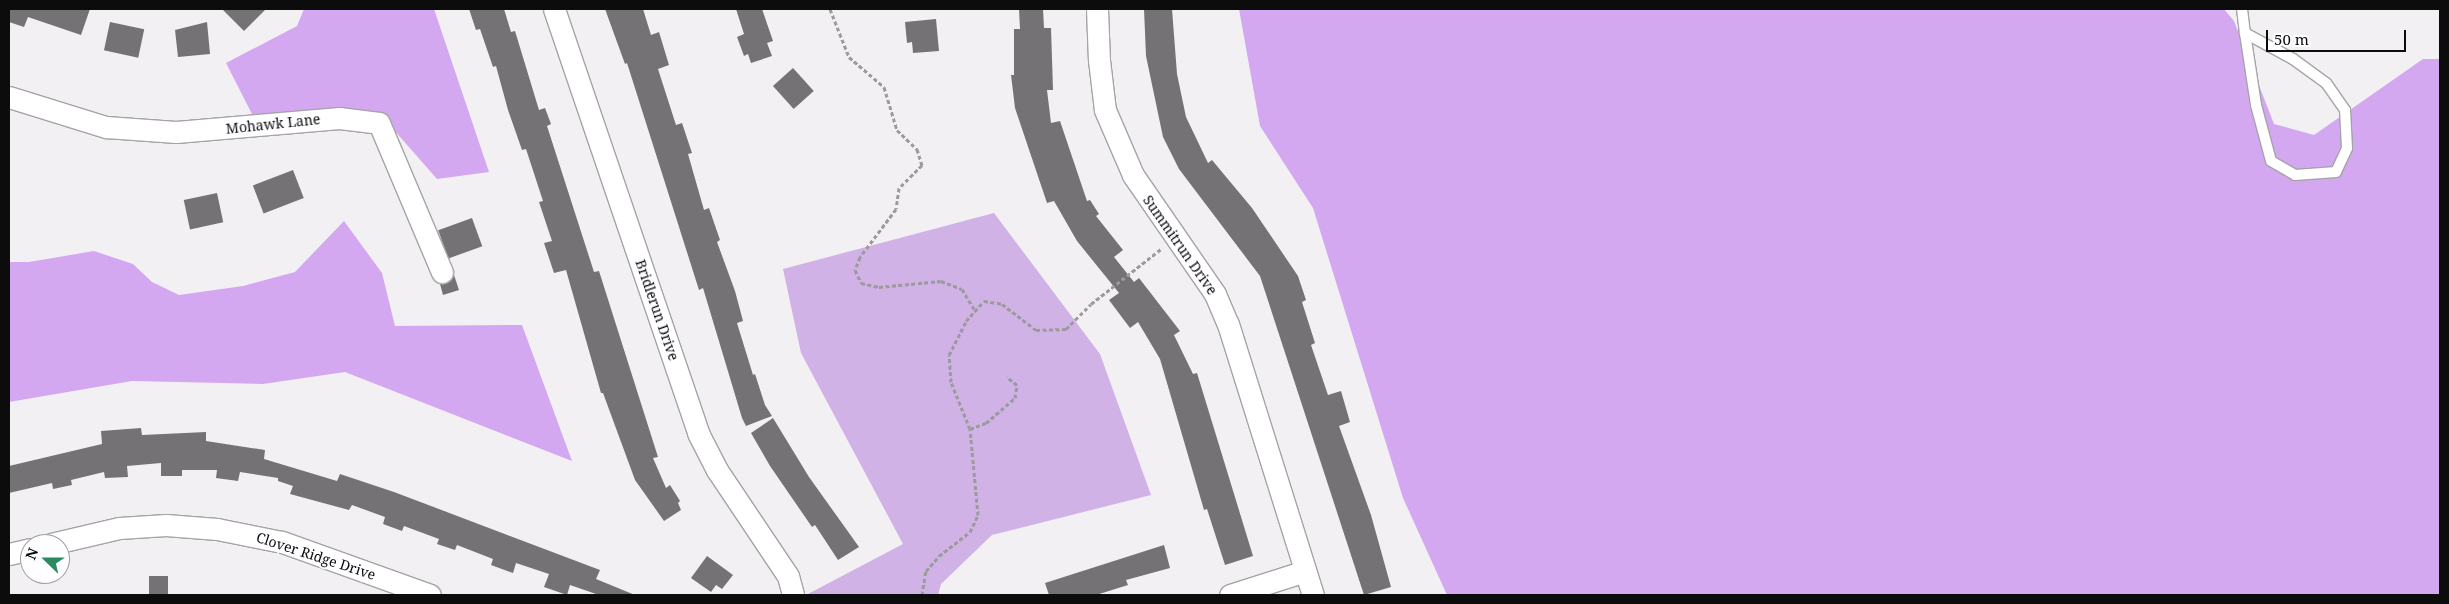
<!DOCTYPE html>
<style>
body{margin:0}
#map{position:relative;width:2449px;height:604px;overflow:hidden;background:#f2f0f3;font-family:"Noto Serif",serif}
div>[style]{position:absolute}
.green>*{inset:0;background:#d0b2e6}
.forest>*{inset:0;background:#d3a8f1}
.building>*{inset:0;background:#747275;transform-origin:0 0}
.path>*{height:3px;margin-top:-1.5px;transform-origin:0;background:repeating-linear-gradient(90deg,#9b9a9c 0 4px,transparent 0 6.5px)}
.roads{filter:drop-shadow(1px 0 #a5a3a7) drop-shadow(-1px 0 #a5a3a7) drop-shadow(0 1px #a5a3a7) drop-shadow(0 -1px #a5a3a7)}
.service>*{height:10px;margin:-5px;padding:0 5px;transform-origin:5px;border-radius:5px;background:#fff}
.minor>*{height:21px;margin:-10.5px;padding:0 10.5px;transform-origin:10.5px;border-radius:10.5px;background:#fff}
span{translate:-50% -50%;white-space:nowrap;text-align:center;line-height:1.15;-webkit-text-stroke:4px #fefdff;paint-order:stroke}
.street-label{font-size:14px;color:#0c0c0d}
.frame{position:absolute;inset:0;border:10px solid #0c0c0d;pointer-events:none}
.north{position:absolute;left:20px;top:534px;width:50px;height:50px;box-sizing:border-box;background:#fefdff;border:1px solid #9d9d9e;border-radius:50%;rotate:292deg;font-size:14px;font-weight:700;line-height:20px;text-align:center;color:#0c0c0d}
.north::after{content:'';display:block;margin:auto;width:18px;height:22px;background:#2c8a61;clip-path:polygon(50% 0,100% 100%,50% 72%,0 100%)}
.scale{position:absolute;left:2266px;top:30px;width:140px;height:22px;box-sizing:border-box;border:2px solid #0c0c0d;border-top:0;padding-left:6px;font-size:15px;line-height:18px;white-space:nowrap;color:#0c0c0d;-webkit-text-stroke:4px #fefdff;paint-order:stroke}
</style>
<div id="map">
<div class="green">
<i style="clip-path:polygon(994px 213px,1100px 354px,1151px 495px,992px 535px,941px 584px,938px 595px,806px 595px,903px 544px,801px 353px,783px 269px)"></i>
</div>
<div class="forest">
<i style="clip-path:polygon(304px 9px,434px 9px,489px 172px,437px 179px,379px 113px,254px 118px,226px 63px,297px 26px)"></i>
<i style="clip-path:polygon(1239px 9px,2224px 9px,2234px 21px,2274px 124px,2314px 135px,2423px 59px,2440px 59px,2440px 595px,1447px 595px,1403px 498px,1313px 208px,1260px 126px)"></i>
<i style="clip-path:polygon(344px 221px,382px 273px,395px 326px,522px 325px,572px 461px,345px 372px,263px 384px,132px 381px,9px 402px,9px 262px,29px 262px,94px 251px,133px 264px,152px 282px,179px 295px,243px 286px,295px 272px)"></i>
</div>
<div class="building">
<i style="clip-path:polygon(9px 9px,90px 9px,81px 35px,28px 17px,24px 27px,9px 22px)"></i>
<i style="clip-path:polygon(222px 9px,266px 9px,244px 31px)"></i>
<i style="clip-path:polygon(469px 9px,504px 9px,511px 32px,515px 31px,539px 110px,545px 108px,551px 124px,547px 126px,594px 272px,599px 271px,658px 457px,653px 458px,666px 488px,670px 485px,680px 501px,678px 503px,681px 510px,664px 521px,635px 480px,603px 393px,601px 393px,566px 270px,554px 273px,544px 243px,552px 241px,539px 202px,543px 201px,526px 149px,522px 150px,508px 110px,496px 66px,493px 67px,480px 29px,476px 30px)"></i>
<i style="clip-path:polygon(605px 9px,643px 9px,651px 35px,659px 32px,669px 65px,658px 69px,676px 125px,682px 123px,692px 153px,688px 154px,704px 210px,709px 208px,720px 240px,717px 242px,735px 291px,743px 321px,737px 323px,753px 375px,755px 374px,765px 405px,772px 416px,746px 426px,742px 418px,703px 288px,699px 290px,627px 63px,625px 64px)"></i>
<i style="clip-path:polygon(736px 9px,762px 9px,773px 41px,767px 43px,772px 56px,751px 63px,748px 54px,744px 56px,737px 37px,744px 34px)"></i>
<i style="clip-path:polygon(1019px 9px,1043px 9px,1044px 28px,1051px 28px,1053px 90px,1047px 90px,1051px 123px,1060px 121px,1087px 201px,1090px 200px,1099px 214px,1096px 216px,1123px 250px,1114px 257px,1134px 282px,1139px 278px,1180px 331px,1174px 335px,1193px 374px,1197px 373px,1253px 556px,1225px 565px,1207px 509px,1204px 510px,1160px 359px,1138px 322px,1130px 328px,1109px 300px,1119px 293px,1077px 241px,1054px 201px,1047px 203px,1015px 108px,1011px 75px,1014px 75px,1014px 29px,1020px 29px)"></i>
<i style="clip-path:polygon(1144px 9px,1172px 9px,1177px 74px,1186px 117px,1208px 163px,1212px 160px,1252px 208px,1298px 276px,1306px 300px,1302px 302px,1315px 343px,1311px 345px,1328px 395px,1341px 391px,1350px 422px,1339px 426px,1371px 515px,1391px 587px,1364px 595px,1260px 276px,1179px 169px,1163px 137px,1146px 56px)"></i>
<i style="clip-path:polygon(936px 19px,939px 51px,913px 53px,912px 42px,907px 43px,905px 22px)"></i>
<i style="left:110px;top:22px;width:35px;height:29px;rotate:12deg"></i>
<i style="clip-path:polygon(207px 22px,210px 54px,178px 57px,175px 30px)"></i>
<i style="left:793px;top:68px;width:31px;height:27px;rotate:48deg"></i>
<i style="left:293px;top:170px;width:30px;height:43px;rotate:69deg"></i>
<i style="left:217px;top:193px;width:30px;height:34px;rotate:78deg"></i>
<i style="left:472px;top:218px;width:30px;height:36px;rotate:70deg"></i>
<i style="clip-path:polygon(454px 275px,459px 290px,443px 295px,440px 284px,447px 283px)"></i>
<i style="clip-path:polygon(773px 418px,809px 477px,859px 547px,838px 560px,815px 525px,812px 527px,770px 466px,751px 433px)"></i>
<i style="clip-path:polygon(141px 428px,142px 435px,206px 432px,206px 441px,265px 450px,264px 459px,337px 481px,340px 474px,394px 492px,600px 570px,596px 579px,635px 595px,599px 595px,570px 585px,567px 595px,544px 587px,549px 574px,516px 563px,513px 573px,491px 565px,493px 559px,457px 545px,455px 550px,437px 544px,439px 539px,404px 526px,402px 531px,383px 524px,385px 517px,352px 505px,349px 510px,290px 494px,293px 486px,278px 481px,278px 478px,240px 472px,238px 481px,216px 478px,217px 470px,182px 470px,182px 476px,161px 476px,161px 463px,127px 466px,128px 477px,105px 478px,104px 472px,71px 480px,72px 485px,53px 489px,52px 483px,9px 493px,9px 466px,102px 444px,101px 431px)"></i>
<i style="clip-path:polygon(1164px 545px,1170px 568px,1126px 580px,1128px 585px,1096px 595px,1049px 595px,1045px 583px)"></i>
<i style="clip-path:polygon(707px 556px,733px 575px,722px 589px,716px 585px,711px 592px,691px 578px)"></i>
<i style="left:149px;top:576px;width:19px;height:19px"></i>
</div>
<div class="path">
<i style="left:830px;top:9px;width:52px;rotate:68.4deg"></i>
<i style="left:849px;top:57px;width:46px;rotate:40.6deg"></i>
<i style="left:884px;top:87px;width:45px;rotate:73.2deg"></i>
<i style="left:897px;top:130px;width:28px;rotate:44deg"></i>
<i style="left:917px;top:149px;width:17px;rotate:73deg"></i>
<i style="left:922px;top:165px;width:33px;rotate:135deg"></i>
<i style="left:899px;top:188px;width:21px;rotate:98deg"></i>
<i style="left:896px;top:209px;width:60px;rotate:126.9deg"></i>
<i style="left:860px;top:257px;width:14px;rotate:111deg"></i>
<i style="left:855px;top:270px;width:14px;rotate:65deg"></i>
<i style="left:861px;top:283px;width:18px;rotate:13deg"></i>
<i style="left:879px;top:287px;width:62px;rotate:-5.5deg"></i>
<i style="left:941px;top:281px;width:22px;rotate:21deg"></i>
<i style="left:962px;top:289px;width:26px;rotate:59deg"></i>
<i style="left:970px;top:429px;width:17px;rotate:-21deg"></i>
<i style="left:986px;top:423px;width:38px;rotate:-41deg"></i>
<i style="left:1015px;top:398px;width:13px;rotate:-81deg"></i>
<i style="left:1017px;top:385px;width:13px;rotate:-141deg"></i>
<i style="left:922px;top:595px;width:24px;rotate:-81deg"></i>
<i style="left:926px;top:571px;width:20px;rotate:-49deg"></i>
<i style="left:939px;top:556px;width:39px;rotate:-38deg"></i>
<i style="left:970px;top:532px;width:19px;rotate:-65deg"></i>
<i style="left:978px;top:515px;width:86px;rotate:-95.3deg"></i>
<i style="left:970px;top:429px;width:51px;rotate:-112deg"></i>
<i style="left:951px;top:382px;width:27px;rotate:-94deg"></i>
<i style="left:949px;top:355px;width:38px;rotate:-63deg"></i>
<i style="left:966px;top:321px;width:27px;rotate:-48deg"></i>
<i style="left:984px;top:301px;width:18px;rotate:9deg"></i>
<i style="left:1002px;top:304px;width:43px;rotate:37.4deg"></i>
<i style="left:1036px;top:330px;width:30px;rotate:-2deg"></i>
<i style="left:1066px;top:329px;width:35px;rotate:-45deg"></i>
<i style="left:1091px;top:304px;width:89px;rotate:-38.2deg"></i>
</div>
<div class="roads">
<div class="service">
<i style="left:2242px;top:9px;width:24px;rotate:83deg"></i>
<i style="left:2245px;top:33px;width:73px;rotate:81.3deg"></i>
<i style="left:2256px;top:105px;width:58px;rotate:75deg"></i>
<i style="left:2271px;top:161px;width:28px;rotate:30deg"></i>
<i style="left:2295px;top:175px;width:41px;rotate:-4.2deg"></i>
<i style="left:2336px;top:172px;width:26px;rotate:-65deg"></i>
<i style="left:2347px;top:148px;width:38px;rotate:-93deg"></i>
<i style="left:2345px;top:110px;width:33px;rotate:-125deg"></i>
<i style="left:2326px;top:83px;width:41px;rotate:-144deg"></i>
<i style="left:2293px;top:59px;width:55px;rotate:-151.6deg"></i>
</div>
<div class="minor">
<i style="left:554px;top:9px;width:448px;rotate:71.2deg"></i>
<i style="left:698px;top:433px;width:42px;rotate:62.8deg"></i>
<i style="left:717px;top:470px;width:128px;rotate:56.2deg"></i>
<i style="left:788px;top:576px;width:20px;rotate:75deg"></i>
<i style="left:1097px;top:9px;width:51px;rotate:87.8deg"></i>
<i style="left:1099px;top:60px;width:50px;rotate:83.2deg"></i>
<i style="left:1105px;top:110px;width:71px;rotate:66.7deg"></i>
<i style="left:1133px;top:175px;width:145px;rotate:55.4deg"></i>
<i style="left:1215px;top:294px;width:33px;rotate:67deg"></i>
<i style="left:1228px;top:324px;width:284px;rotate:72.6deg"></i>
<i style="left:9px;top:97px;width:102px;rotate:17.2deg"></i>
<i style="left:106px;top:127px;width:70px;rotate:4.1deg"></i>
<i style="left:176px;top:132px;width:164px;rotate:-4.9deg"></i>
<i style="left:339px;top:118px;width:40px;rotate:7.1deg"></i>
<i style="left:379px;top:123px;width:162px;rotate:67.1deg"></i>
<i style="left:51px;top:544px;width:70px;rotate:-13.2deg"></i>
<i style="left:119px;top:528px;width:47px;rotate:-3.7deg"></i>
<i style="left:166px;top:525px;width:51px;rotate:4.5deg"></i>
<i style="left:217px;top:529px;width:66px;rotate:11.3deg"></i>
<i style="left:282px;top:542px;width:157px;rotate:19.7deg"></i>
<i style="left:9px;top:554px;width:22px;rotate:-13deg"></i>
<i style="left:1230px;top:595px;width:79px;rotate:-17.7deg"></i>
</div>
</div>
<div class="street-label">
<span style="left:273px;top:124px;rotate:-6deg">Mohawk Lane</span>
<span style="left:1180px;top:245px;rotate:55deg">Summitrun Drive</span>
<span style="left:657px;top:310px;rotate:71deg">Bridlerun Drive</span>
<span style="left:316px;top:556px;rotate:18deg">Clover Ridge Drive</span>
</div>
<div class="frame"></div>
<div class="north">N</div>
<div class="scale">50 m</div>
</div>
